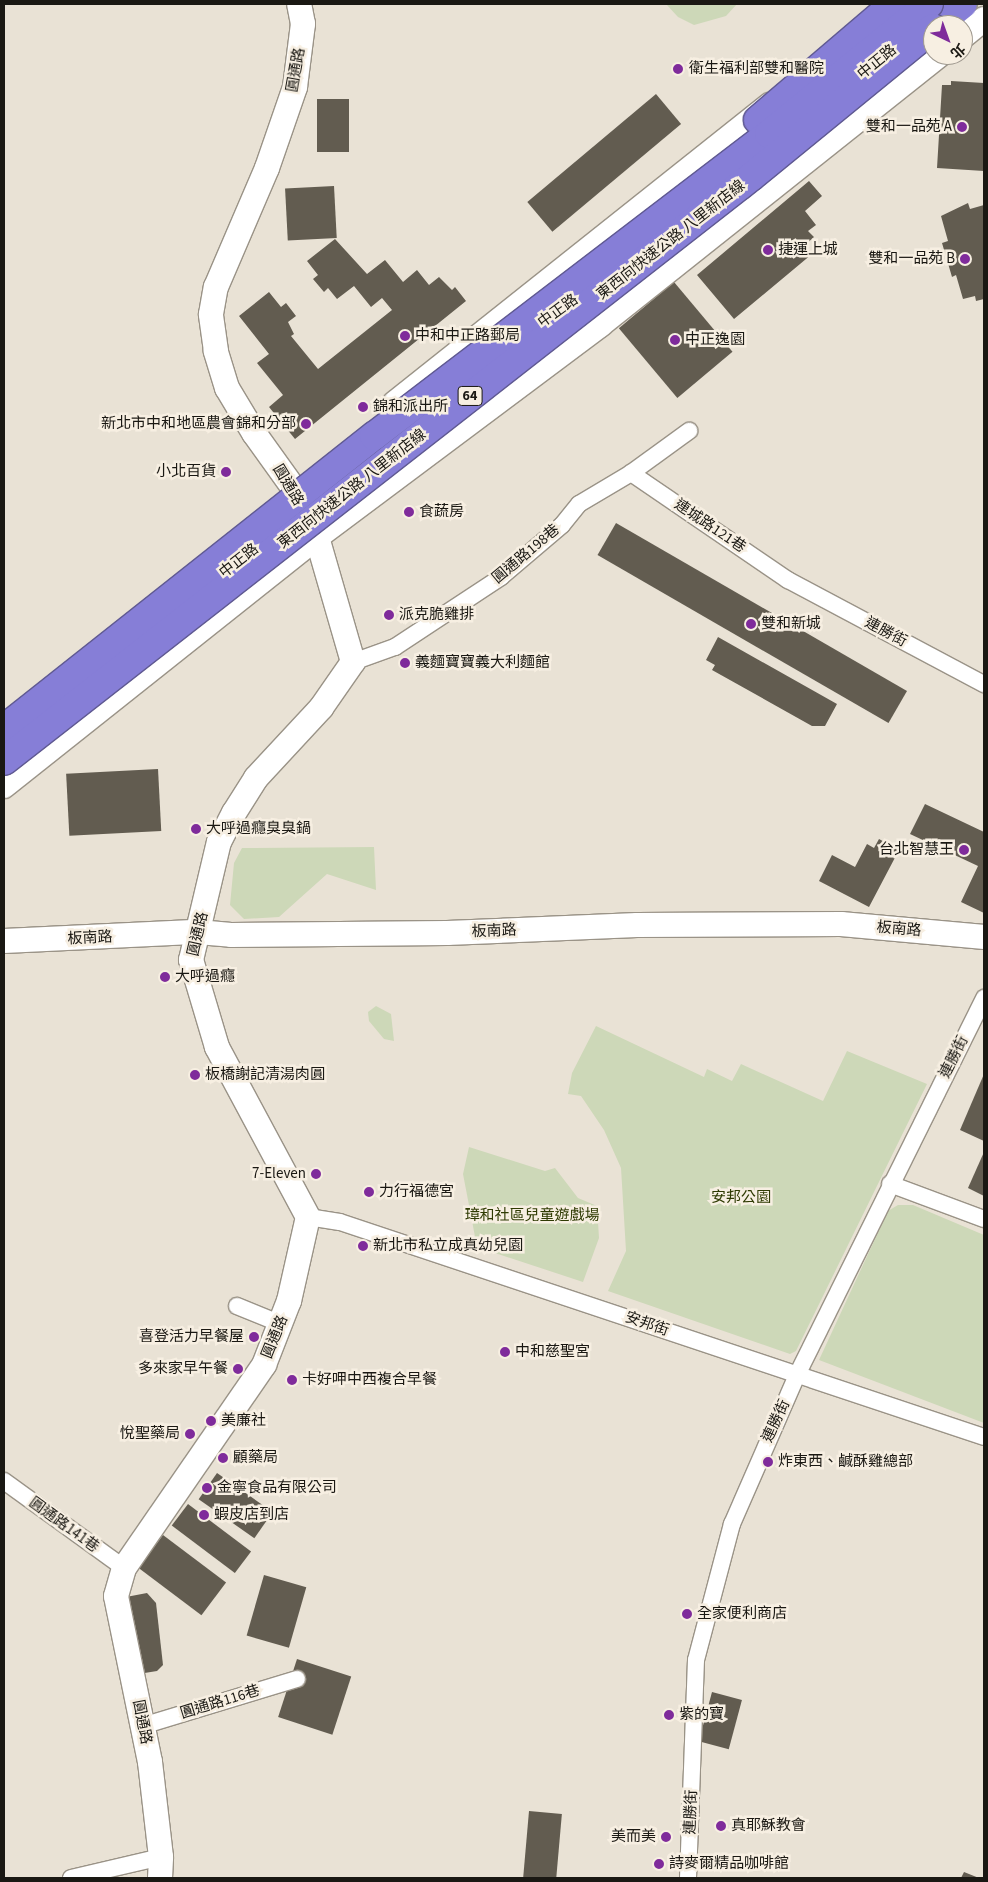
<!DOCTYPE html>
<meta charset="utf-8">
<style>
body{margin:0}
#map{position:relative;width:988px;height:1882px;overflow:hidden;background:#e9e2d5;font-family:"Source Sans 3","Noto Sans TC",sans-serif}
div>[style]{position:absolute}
.green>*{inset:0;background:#cdd8b8}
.building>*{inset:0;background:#625c50;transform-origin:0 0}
.roads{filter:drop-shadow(1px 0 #9a9387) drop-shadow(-1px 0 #9a9387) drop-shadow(0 1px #9a9387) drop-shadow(0 -1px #9a9387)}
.street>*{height:16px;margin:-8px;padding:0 8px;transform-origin:8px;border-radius:8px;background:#fff}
.secondary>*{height:24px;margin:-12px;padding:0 12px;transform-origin:12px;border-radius:12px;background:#fff}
.highway>*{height:28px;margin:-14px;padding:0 14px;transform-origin:14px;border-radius:14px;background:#867ed7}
.bridges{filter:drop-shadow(1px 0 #605a92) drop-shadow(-1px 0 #605a92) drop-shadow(0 1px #605a92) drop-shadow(0 -1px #605a92)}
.highway-bridge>*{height:28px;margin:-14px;padding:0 14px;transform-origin:14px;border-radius:14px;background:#867ed7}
.dots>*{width:14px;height:14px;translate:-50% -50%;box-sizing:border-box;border:2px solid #f7efe2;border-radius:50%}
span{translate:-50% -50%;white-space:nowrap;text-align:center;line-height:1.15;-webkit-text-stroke:5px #f7efe2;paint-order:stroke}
.shield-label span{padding:1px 4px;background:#f7efe2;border:1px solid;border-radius:4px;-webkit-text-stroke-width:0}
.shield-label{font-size:14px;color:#1a1813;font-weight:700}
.street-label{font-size:15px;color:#1a1813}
.poi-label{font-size:15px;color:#1a1813}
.left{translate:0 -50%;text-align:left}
.right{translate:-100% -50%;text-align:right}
.park-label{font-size:15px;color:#2f3b03}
.frame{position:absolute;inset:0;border:5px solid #1a1813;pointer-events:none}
.north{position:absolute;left:923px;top:15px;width:50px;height:50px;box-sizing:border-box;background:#f7efe2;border:1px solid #9f998f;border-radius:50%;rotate:138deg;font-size:14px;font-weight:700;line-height:20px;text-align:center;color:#1a1813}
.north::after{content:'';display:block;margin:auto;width:18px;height:22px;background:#7f2b9b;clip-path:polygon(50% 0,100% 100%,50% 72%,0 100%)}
</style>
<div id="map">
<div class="green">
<i style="clip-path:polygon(666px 4px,737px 4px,726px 16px,694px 25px,678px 17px)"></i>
<i style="clip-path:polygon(374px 847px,376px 890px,327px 874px,279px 917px,244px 919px,230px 905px,234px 863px,242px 848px)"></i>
<i style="clip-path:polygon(376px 1006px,391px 1014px,394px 1041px,384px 1039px,369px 1021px,368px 1012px)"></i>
<i style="clip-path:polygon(596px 1026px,704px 1077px,707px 1069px,732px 1081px,741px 1064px,823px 1101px,847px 1051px,927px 1084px,796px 1351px,790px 1354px,608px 1291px,626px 1251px,621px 1168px,604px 1130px,581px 1096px,568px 1094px,572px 1073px)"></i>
<i style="clip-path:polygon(469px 1147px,545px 1171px,555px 1168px,578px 1198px,597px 1206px,599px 1238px,583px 1282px,477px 1247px,463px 1174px)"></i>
<i style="clip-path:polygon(898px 1205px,913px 1205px,984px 1235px,984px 1423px,819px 1360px,888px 1211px)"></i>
</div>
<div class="building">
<i style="clip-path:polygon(951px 81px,984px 83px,984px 171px,937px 168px,942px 85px,951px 85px)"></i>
<i style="left:656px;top:94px;width:39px;height:168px;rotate:50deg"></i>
<i style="left:317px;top:99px;width:32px;height:53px"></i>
<i style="clip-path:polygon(809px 181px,822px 196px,805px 211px,816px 225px,808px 231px,814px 237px,805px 245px,812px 254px,734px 319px,697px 275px)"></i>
<i style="left:334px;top:186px;width:52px;height:49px;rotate:87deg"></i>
<i style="clip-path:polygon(968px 203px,970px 209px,984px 205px,984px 299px,976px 301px,975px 296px,963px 299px,956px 275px,952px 277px,942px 243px,948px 241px,941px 216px)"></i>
<i style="clip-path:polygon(335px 239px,367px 274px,385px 260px,403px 282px,417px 270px,429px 285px,439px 277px,452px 290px,455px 287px,466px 301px,295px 439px,269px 407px,283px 395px,257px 363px,269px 354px,239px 316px,269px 292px,281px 307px,286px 303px,296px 316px,288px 322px,294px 334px,291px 336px,318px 369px,392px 310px,382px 298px,371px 307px,354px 286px,337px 299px,328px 288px,324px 292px,313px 279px,318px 275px,307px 261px)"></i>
<i style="left:674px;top:282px;width:91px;height:72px;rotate:50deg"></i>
<i style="left:616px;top:523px;width:336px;height:37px;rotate:30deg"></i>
<i style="clip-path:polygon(718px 637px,837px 704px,825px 726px,812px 726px,712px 670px,715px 665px,706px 660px)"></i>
<i style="left:158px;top:769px;width:62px;height:92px;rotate:87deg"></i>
<i style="clip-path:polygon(925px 804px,984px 832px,984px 913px,961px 902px,978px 866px,910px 834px)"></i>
<i style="clip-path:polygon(879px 839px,899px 850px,869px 907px,819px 881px,832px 855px,855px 867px,867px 844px,874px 848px)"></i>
<i style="clip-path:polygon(984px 1074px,984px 1141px,960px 1130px)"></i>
<i style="clip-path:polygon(984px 1152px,984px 1196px,968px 1188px)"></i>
<i style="left:217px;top:1473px;width:68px;height:32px;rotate:35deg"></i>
<i style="left:188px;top:1504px;width:79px;height:27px;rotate:37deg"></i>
<i style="left:163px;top:1535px;width:79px;height:41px;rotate:37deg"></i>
<i style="left:264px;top:1575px;width:44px;height:63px;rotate:16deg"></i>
<i style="clip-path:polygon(147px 1593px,156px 1603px,163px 1665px,157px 1671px,132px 1675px,126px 1597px)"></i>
<i style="left:297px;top:1659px;width:57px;height:61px;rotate:18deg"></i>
<i style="left:712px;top:1692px;width:31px;height:51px;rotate:15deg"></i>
<i style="left:529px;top:1811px;width:33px;height:67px;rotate:5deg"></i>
<i style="clip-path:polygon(964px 1872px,979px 1878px,961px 1878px)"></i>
</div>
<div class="roads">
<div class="street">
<i style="left:631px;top:473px;width:190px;rotate:34.3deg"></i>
<i style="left:788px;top:580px;width:222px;rotate:28deg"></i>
<i style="left:353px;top:662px;width:45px;rotate:-19.7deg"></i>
<i style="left:395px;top:647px;width:127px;rotate:-33.4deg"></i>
<i style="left:501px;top:577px;width:80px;rotate:-40.4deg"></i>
<i style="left:562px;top:525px;width:27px;rotate:-51deg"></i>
<i style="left:579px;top:504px;width:61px;rotate:-30.8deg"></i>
<i style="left:631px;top:473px;width:72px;rotate:-35.9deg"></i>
<i style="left:890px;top:1184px;width:100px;rotate:20.4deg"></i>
<i style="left:308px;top:1217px;width:32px;rotate:9deg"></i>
<i style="left:340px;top:1222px;width:679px;rotate:18.46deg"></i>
<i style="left:237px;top:1306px;width:48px;rotate:22.2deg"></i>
<i style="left:4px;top:1481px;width:148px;rotate:35.9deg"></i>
<i style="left:142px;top:1726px;width:162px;rotate:-16.9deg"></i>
<i style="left:71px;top:1878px;width:92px;rotate:-13.1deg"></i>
<i style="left:688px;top:1878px;width:218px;rotate:-87.9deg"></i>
<i style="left:696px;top:1660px;width:141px;rotate:-75.2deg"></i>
<i style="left:732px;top:1524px;width:163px;rotate:-66.4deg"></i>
<i style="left:797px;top:1375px;width:421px;rotate:-63.6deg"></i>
</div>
<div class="secondary">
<i style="left:963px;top:36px;width:27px;rotate:-39deg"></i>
<i style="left:395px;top:403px;width:479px;rotate:-38.5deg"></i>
<i style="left:4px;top:786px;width:400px;rotate:-38.5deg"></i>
<i style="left:317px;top:537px;width:354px;rotate:-36.8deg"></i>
<i style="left:600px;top:325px;width:433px;rotate:-38.5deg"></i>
<i style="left:4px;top:941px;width:194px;rotate:-2.7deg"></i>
<i style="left:198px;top:932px;width:33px;rotate:5deg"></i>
<i style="left:231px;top:935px;width:216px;rotate:-0.5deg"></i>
<i style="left:447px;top:933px;width:190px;rotate:-2.4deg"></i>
<i style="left:637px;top:925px;width:204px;rotate:-0.3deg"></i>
<i style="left:841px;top:924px;width:144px;rotate:5.2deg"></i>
<i style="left:160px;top:1878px;width:21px;rotate:-87deg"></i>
<i style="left:161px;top:1857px;width:96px;rotate:-96.6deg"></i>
<i style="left:150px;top:1762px;width:169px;rotate:-101.6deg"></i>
<i style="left:116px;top:1596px;width:29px;rotate:-74deg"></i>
<i style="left:124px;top:1568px;width:247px;rotate:-55.4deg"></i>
<i style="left:264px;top:1365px;width:69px;rotate:-68.7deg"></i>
<i style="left:289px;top:1301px;width:86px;rotate:-77.3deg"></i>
<i style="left:308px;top:1217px;width:193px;rotate:-118.2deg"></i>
<i style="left:217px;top:1047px;width:91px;rotate:-106.6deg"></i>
<i style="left:191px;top:960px;width:121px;rotate:-76.7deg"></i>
<i style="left:219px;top:842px;width:33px;rotate:-63deg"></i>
<i style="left:234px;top:813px;width:41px;rotate:-57.8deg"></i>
<i style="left:256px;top:778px;width:96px;rotate:-47.1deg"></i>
<i style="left:321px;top:708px;width:56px;rotate:-55.2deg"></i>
<i style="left:353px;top:662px;width:130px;rotate:-106.1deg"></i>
<i style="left:317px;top:537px;width:57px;rotate:-116.1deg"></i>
<i style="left:292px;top:486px;width:65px;rotate:-125.6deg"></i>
<i style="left:254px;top:433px;width:52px;rotate:-121deg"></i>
<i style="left:227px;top:388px;width:39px;rotate:-107deg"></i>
<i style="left:216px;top:351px;width:37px;rotate:-98deg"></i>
<i style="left:211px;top:314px;width:27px;rotate:-80deg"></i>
<i style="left:216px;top:287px;width:129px;rotate:-66.8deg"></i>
<i style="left:267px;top:168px;width:86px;rotate:-70.9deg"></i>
<i style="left:295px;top:87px;width:64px;rotate:-82.8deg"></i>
<i style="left:303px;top:24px;width:20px;rotate:-101deg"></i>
</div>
<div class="highway">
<i style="left:937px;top:25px;width:33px;rotate:-39deg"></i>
</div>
</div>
<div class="bridges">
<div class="highway-bridge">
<i style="left:758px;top:120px;width:179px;rotate:-40.5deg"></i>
<i style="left:4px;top:729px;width:472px;rotate:-38.4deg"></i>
<i style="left:374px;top:436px;width:497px;rotate:-37.4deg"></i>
<i style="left:769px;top:134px;width:206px;rotate:-39.1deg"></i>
<i style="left:4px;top:761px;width:948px;rotate:-38.02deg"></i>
<i style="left:751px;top:177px;width:235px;rotate:-39.3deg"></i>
</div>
</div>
<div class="dots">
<i style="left:678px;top:69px;background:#7f2b9b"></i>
<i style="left:962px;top:127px;background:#7f2b9b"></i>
<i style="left:768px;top:250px;background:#7f2b9b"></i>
<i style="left:965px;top:259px;background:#7f2b9b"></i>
<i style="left:405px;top:336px;background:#7f2b9b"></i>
<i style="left:675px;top:340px;background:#7f2b9b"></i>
<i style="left:363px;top:407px;background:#7f2b9b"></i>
<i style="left:306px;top:424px;background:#7f2b9b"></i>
<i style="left:226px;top:472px;background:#7f2b9b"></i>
<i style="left:409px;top:512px;background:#7f2b9b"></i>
<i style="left:389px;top:615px;background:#7f2b9b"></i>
<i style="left:751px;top:624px;background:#7f2b9b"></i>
<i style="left:405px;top:663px;background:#7f2b9b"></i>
<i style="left:196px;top:829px;background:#7f2b9b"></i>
<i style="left:964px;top:850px;background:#7f2b9b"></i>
<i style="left:165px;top:977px;background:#7f2b9b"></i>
<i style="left:195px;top:1075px;background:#7f2b9b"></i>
<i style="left:316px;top:1174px;background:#7f2b9b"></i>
<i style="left:369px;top:1192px;background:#7f2b9b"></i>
<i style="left:363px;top:1246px;background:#7f2b9b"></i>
<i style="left:254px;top:1337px;background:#7f2b9b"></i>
<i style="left:505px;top:1352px;background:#7f2b9b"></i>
<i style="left:238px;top:1369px;background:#7f2b9b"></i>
<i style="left:292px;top:1380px;background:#7f2b9b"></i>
<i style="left:211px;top:1421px;background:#7f2b9b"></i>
<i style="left:190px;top:1434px;background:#7f2b9b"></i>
<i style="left:223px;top:1458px;background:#7f2b9b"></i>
<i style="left:768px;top:1462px;background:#7f2b9b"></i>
<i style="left:207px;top:1488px;background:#7f2b9b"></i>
<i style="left:204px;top:1515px;background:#7f2b9b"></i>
<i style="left:687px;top:1614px;background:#7f2b9b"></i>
<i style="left:669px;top:1715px;background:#7f2b9b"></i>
<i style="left:721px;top:1826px;background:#7f2b9b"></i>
<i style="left:666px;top:1837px;background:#7f2b9b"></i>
<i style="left:659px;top:1864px;background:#7f2b9b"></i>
</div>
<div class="shield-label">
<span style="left:470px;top:396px">64</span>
</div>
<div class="street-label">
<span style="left:877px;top:62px;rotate:-39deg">中正路</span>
<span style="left:296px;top:70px;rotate:-80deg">圓通路</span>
<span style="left:671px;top:240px;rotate:-38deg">東西向快速公路 八里新店線</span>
<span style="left:558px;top:311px;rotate:-36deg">中正路</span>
<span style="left:288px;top:485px;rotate:59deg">圓通路</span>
<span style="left:352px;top:489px;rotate:-38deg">東西向快速公路 八里新店線</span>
<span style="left:710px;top:526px;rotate:34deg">連城路121巷</span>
<span style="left:526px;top:554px;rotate:-40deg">圓通路198巷</span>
<span style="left:239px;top:561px;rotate:-38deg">中正路</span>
<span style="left:886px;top:632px;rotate:28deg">連勝街</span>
<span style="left:899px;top:929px;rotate:5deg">板南路</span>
<span style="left:494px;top:931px;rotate:-2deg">板南路</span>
<span style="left:198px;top:934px;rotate:-77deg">圓通路</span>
<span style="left:90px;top:938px;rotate:-3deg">板南路</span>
<span style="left:954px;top:1057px;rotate:-63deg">連勝街</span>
<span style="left:647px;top:1324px;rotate:19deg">安邦街</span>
<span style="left:275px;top:1337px;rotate:-68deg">圓通路</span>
<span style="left:776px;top:1421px;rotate:-65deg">連勝街</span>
<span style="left:64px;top:1525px;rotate:36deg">圓通路141巷</span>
<span style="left:220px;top:1702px;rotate:-17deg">圓通路116巷</span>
<span style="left:142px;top:1722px;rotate:79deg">圓通路</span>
<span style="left:691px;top:1812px;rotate:-88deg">連勝街</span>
</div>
<div class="poi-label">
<span class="left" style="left:689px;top:69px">衛生福利部雙和醫院</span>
<span class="right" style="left:952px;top:127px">雙和一品苑 A</span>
<span class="left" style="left:778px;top:250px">捷運上城</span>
<span class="right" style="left:955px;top:259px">雙和一品苑 B</span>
<span class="left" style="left:415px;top:336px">中和中正路郵局</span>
<span class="left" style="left:685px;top:340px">中正逸園</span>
<span class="left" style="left:373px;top:407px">錦和派出所</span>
<span class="right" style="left:296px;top:424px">新北市中和地區農會錦和分部</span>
<span class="right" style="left:216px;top:472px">小北百貨</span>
<span class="left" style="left:419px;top:512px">食蔬房</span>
<span class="left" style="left:399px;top:615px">派克脆雞排</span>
<span class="left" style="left:761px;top:624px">雙和新城</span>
<span class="left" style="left:415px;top:663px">義麵寶寶義大利麵館</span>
<span class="left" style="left:206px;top:829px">大呼過癮臭臭鍋</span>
<span class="right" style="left:954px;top:850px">台北智慧王</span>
<span class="left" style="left:175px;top:977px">大呼過癮</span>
<span class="left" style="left:205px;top:1075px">板橋謝記清湯肉圓</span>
<span class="right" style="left:306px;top:1174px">7-Eleven</span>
<span class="left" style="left:379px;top:1192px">力行福德宮</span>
<span class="left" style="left:373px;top:1246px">新北市私立成真幼兒園</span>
<span class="right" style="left:244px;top:1337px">喜登活力早餐屋</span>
<span class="left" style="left:515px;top:1352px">中和慈聖宮</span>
<span class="right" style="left:228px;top:1369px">多來家早午餐</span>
<span class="left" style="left:302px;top:1380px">卡好呷中西複合早餐</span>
<span class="left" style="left:221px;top:1421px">美廉社</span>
<span class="right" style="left:180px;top:1434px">悅聖藥局</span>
<span class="left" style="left:233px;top:1458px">顧藥局</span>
<span class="left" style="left:778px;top:1462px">炸東西、鹹酥雞總部</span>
<span class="left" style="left:217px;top:1488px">金寧食品有限公司</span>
<span class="left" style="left:214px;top:1515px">蝦皮店到店</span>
<span class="left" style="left:697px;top:1614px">全家便利商店</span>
<span class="left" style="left:679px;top:1715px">紫的寶</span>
<span class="left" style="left:731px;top:1826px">真耶穌教會</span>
<span class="right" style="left:656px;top:1837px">美而美</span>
<span class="left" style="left:669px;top:1864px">詩麥爾精品咖啡館</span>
</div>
<div class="park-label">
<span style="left:741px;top:1198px">安邦公園</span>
<span style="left:532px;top:1216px">璋和社區兒童遊戲場</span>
</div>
<div class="frame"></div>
<div class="north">北</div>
</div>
